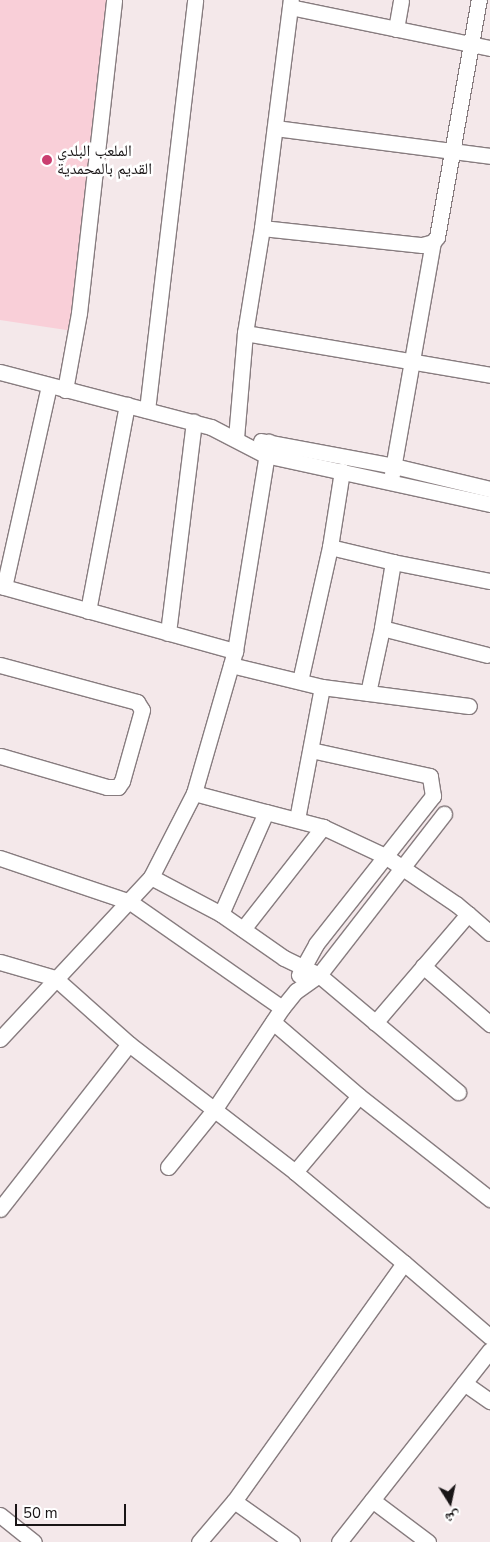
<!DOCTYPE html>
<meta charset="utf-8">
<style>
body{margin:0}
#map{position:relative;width:490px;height:1542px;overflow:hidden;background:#f4e8ea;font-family:"Nunito Sans","Noto Naskh Arabic",sans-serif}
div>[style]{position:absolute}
.green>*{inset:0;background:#f9cfd8}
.roads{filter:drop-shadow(1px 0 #877c7f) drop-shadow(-1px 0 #877c7f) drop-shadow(0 1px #877c7f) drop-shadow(0 -1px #877c7f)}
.street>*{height:15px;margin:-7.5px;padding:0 7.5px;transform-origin:7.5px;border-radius:7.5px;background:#fff}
.dots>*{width:14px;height:14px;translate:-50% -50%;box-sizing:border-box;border:2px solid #fff;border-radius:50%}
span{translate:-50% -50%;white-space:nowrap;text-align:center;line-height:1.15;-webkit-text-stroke:5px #fff;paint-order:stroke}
.poi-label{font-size:16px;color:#191516}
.left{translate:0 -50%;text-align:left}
.north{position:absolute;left:425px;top:1477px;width:50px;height:50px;-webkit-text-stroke:4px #fff;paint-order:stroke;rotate:170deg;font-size:14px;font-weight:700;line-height:20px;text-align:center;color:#191516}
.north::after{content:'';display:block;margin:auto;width:18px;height:22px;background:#191516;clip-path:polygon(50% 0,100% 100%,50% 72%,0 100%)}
.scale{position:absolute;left:15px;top:1504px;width:111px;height:22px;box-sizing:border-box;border:2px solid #191516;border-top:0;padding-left:6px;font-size:15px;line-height:18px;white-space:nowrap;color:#191516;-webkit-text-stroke:4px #fff;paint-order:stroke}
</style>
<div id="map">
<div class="green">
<i style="clip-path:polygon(0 0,112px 0,73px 331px,0 320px)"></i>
</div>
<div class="roads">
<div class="street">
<i style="left:290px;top:7px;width:204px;rotate:11.6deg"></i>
<i style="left:396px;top:29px;width:29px;rotate:-80deg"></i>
<i style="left:275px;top:128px;width:217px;rotate:7.4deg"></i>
<i style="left:262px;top:228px;width:161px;rotate:6.1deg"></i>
<i style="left:422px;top:245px;width:11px;rotate:-15deg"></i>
<i style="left:433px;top:242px;width:6px;rotate:-51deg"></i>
<i style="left:437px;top:237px;width:241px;rotate:-80deg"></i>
<i style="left:245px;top:333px;width:249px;rotate:9.7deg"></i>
<i style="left:0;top:372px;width:218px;rotate:14.6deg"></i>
<i style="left:211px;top:427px;width:61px;rotate:27.4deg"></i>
<i style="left:265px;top:455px;width:230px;rotate:12.3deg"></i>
<i style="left:65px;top:390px;width:78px;rotate:-79.7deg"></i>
<i style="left:79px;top:313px;width:315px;rotate:-83.6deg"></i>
<i style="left:147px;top:410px;width:413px;rotate:-83.3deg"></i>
<i style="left:236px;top:438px;width:105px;rotate:-85.1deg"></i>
<i style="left:245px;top:333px;width:106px;rotate:-80.8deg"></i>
<i style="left:262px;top:228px;width:230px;rotate:-82.8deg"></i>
<i style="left:261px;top:441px;width:135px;rotate:10.6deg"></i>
<i style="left:394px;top:466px;width:99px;rotate:13.5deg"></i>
<i style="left:342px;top:471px;width:77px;rotate:99deg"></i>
<i style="left:330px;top:547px;width:65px;rotate:13.4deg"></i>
<i style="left:393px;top:562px;width:67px;rotate:99.5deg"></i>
<i style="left:382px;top:628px;width:108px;rotate:14.4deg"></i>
<i style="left:392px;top:474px;width:236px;rotate:-80deg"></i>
<i style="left:393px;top:562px;width:99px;rotate:11.1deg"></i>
<i style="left:0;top:586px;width:244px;rotate:15.5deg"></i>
<i style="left:4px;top:587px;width:206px;rotate:-77.4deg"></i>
<i style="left:88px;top:611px;width:210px;rotate:-79.3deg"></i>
<i style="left:168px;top:633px;width:213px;rotate:-83deg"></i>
<i style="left:0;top:665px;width:142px;rotate:15.1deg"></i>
<i style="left:137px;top:702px;width:9px;rotate:58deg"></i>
<i style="left:142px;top:710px;width:74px;rotate:105.7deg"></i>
<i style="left:122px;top:781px;width:7px;rotate:124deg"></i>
<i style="left:118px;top:787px;width:11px;rotate:180deg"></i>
<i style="left:107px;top:787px;width:111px;rotate:-163.8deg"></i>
<i style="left:231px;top:665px;width:94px;rotate:13.6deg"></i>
<i style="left:322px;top:687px;width:134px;rotate:100.7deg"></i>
<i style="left:300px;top:681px;width:137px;rotate:-77.4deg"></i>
<i style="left:322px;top:687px;width:148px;rotate:7.4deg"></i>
<i style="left:368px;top:693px;width:66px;rotate:-77.8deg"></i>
<i style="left:194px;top:793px;width:74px;rotate:14.8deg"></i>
<i style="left:0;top:858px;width:137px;rotate:18.7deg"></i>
<i style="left:130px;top:902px;width:185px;rotate:34.9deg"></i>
<i style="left:151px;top:877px;width:94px;rotate:-62.9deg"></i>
<i style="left:194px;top:793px;width:148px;rotate:-73.9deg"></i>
<i style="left:235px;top:651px;width:212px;rotate:-80.8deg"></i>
<i style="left:221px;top:914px;width:111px;rotate:-66.2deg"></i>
<i style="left:266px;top:812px;width:59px;rotate:14.7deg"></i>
<i style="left:468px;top:914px;width:29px;rotate:41deg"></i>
<i style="left:243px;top:929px;width:130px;rotate:-51.9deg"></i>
<i style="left:323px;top:827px;width:68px;rotate:25.1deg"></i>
<i style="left:385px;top:856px;width:86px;rotate:34.1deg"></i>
<i style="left:456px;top:904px;width:16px;rotate:40deg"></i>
<i style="left:468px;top:914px;width:143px;rotate:130.5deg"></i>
<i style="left:0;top:962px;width:57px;rotate:16.2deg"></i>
<i style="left:55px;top:978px;width:99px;rotate:41.7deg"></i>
<i style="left:129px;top:1044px;width:210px;rotate:37.6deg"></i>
<i style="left:295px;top:1172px;width:142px;rotate:39.9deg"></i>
<i style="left:404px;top:1263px;width:292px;rotate:125.5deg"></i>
<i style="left:234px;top:1501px;width:71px;rotate:35.3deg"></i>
<i style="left:423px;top:966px;width:89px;rotate:40.9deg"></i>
<i style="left:299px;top:975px;width:35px;rotate:-61deg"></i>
<i style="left:316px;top:944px;width:189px;rotate:-51.7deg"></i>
<i style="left:433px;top:796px;width:20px;rotate:-99deg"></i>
<i style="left:430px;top:776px;width:122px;rotate:-167.7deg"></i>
<i style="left:273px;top:1022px;width:113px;rotate:40.7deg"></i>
<i style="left:359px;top:1096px;width:167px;rotate:38.2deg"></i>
<i style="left:0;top:1039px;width:221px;rotate:-47deg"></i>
<i style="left:151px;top:877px;width:79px;rotate:27.9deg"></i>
<i style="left:221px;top:914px;width:77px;rotate:34.9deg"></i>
<i style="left:284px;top:958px;width:39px;rotate:26deg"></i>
<i style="left:319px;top:975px;width:182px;rotate:40.1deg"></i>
<i style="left:168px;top:1167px;width:73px;rotate:-51.1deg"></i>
<i style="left:214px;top:1110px;width:123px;rotate:-56.3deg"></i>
<i style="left:282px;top:1008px;width:22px;rotate:-51deg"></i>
<i style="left:296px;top:991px;width:28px;rotate:-35deg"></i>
<i style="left:319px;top:975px;width:204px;rotate:-52.2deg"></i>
<i style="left:295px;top:1172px;width:99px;rotate:-49.9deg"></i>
<i style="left:0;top:1209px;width:209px;rotate:-52deg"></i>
<i style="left:404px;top:1263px;width:113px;rotate:40.7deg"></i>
<i style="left:464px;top:1383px;width:32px;rotate:35deg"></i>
<i style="left:372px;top:1500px;width:70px;rotate:36.9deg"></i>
<i style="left:0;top:1515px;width:43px;rotate:38.5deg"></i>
<i style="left:199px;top:1542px;width:54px;rotate:-49.5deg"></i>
<i style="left:339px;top:1542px;width:244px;rotate:-51.8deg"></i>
</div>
</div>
<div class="dots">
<i style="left:47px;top:160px;background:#ca3e70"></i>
</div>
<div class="poi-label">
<span class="left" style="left:57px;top:160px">الملعب البلدي<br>القديم بالمحمدية</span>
</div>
<div class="north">ش</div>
<div class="scale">50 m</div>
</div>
